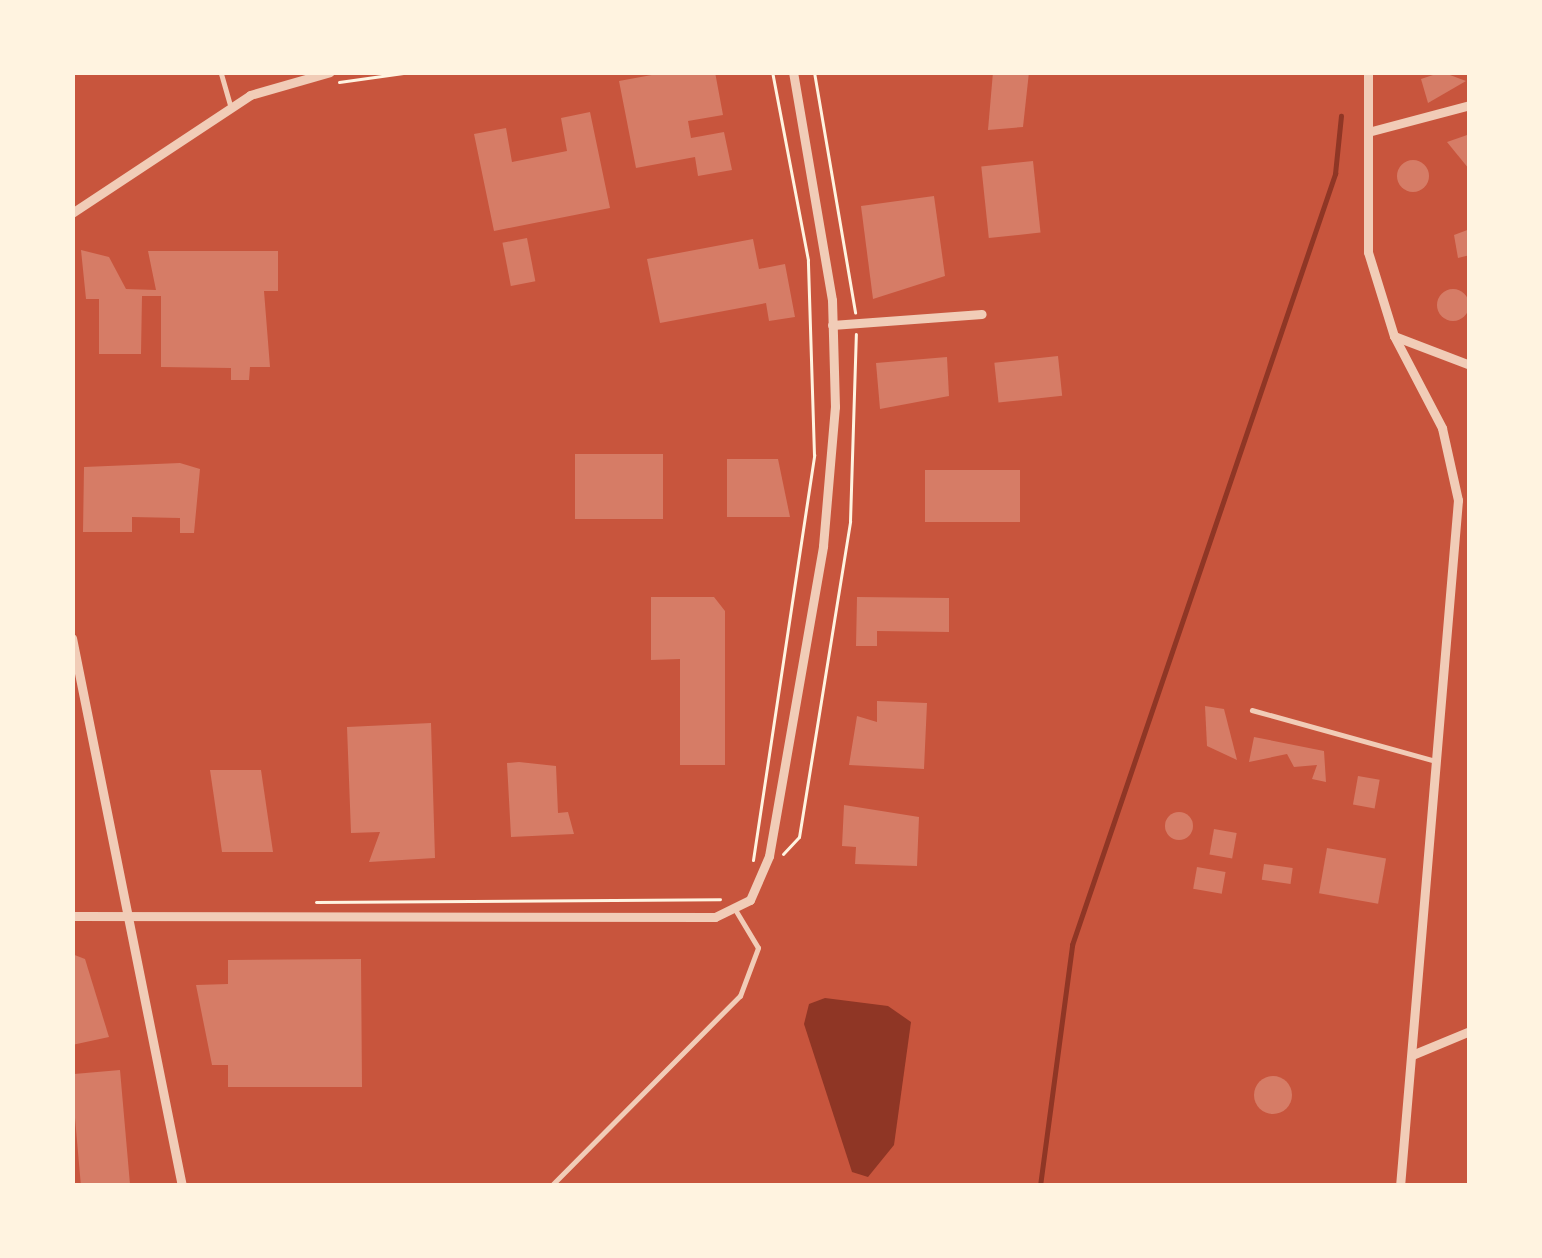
<!DOCTYPE html>
<style>
body{margin:0}
#map{position:relative;width:1542px;height:1258px;overflow:hidden;background:#c8553d;font-family:Bitter,serif}
div>[style]{position:absolute}
.water>*{inset:0;background:#8f3625}
.stream>*{height:4.5px;margin:-2.25px;padding:0 2.25px;transform-origin:2.25px;border-radius:2.25px;background:#8f3625}
.building>*{inset:0;background:#d67c66;transform-origin:0 0}
.round{border-radius:50%}
.path>*{height:3px;margin:-1.5px;padding:0 1.5px;transform-origin:1.5px;border-radius:1.5px;background:#fff3e0}
.service>*{height:4.5px;margin:-2.25px;padding:0 2.25px;transform-origin:2.25px;border-radius:2.25px;background:#f1ccb7}
.minor>*{height:9px;margin:-4.5px;padding:0 4.5px;transform-origin:4.5px;border-radius:4.5px;background:#f1ccb7}
span{translate:-50% -50%;white-space:nowrap;text-align:center;line-height:1.15;-webkit-text-stroke:12px #fff3e0;paint-order:stroke}
.frame{position:absolute;inset:0;border:75px solid #fff3e0;pointer-events:none}
</style>
<div id="map">
<div class="water">
<i style="clip-path:polygon(825px 998px,888px 1006px,911px 1022px,894px 1145px,868px 1177px,852px 1172px,804px 1024px,809px 1004px)"></i>
</div>
<div class="stream">
<i style="left:1040px;top:1186px;width:243px;rotate:-82.4deg"></i>
<i style="left:1072px;top:945px;width:815px;rotate:-71.16deg"></i>
<i style="left:1335px;top:174px;width:58px;rotate:-84.1deg"></i>
</div>
<div class="building">
<i style="clip-path:polygon(668px 72px,715px 72px,723px 115px,688px 121px,691px 138px,724px 132px,732px 170px,698px 176px,695px 157px,636px 168px,619px 81px)"></i>
<i style="clip-path:polygon(993px 72px,1029px 72px,1023px 127px,988px 130px)"></i>
<i style="clip-path:polygon(1442px 72px,1466px 81px,1428px 103px,1421px 79px)"></i>
<i style="clip-path:polygon(590px 112px,610px 208px,494px 231px,474px 134px,506px 128px,512px 162px,567px 151px,561px 118px)"></i>
<i style="clip-path:polygon(1470px 134px,1470px 169px,1469px 169px,1447px 142px)"></i>
<i class="round" style="left:1397px;top:160px;width:32px;height:32px"></i>
<i style="left:1033px;top:161px;width:72px;height:52px;rotate:84deg"></i>
<i style="clip-path:polygon(934px 196px,945px 276px,873px 299px,861px 206px)"></i>
<i style="clip-path:polygon(1470px 229px,1470px 255px,1458px 258px,1454px 235px)"></i>
<i style="left:527px;top:238px;width:44px;height:25px;rotate:79deg"></i>
<i style="clip-path:polygon(753px 239px,759px 269px,785px 264px,795px 317px,769px 321px,766px 303px,660px 323px,647px 259px)"></i>
<i style="clip-path:polygon(81px 250px,109px 257px,126px 289px,156px 290px,148px 251px,278px 251px,278px 291px,264px 291px,270px 367px,250px 367px,249px 380px,231px 380px,231px 368px,161px 367px,161px 296px,142px 296px,141px 354px,99px 354px,99px 299px,86px 299px)"></i>
<i class="round" style="left:1437px;top:289px;width:32px;height:32px"></i>
<i style="left:1058px;top:356px;width:40px;height:64px;rotate:84deg"></i>
<i style="clip-path:polygon(947px 357px,949px 396px,880px 409px,876px 363px)"></i>
<i style="left:575px;top:454px;width:88px;height:65px"></i>
<i style="clip-path:polygon(727px 459px,778px 459px,790px 517px,727px 517px)"></i>
<i style="clip-path:polygon(180px 463px,200px 469px,194px 533px,180px 533px,180px 518px,132px 517px,132px 532px,83px 532px,84px 467px)"></i>
<i style="left:925px;top:470px;width:95px;height:52px"></i>
<i style="clip-path:polygon(651px 597px,714px 597px,725px 611px,725px 765px,680px 765px,680px 659px,651px 660px)"></i>
<i style="clip-path:polygon(857px 597px,949px 598px,949px 632px,877px 631px,877px 646px,856px 646px)"></i>
<i style="clip-path:polygon(877px 701px,927px 703px,924px 769px,849px 765px,857px 716px,877px 722px)"></i>
<i style="clip-path:polygon(1205px 706px,1224px 709px,1237px 760px,1207px 746px)"></i>
<i style="clip-path:polygon(431px 723px,435px 858px,369px 862px,380px 832px,351px 833px,347px 727px)"></i>
<i style="clip-path:polygon(1254px 737px,1324px 751px,1326px 782px,1312px 779px,1317px 765px,1294px 767px,1287px 754px,1249px 762px)"></i>
<i style="clip-path:polygon(519px 762px,556px 766px,558px 813px,568px 812px,574px 834px,511px 837px,507px 763px)"></i>
<i style="clip-path:polygon(210px 770px,261px 770px,273px 852px,222px 852px)"></i>
<i style="left:1358px;top:776px;width:22px;height:29px;rotate:10deg"></i>
<i style="clip-path:polygon(844px 805px,919px 817px,917px 866px,855px 864px,856px 847px,842px 846px)"></i>
<i class="round" style="left:1165px;top:812px;width:28px;height:28px"></i>
<i style="left:1214px;top:829px;width:23px;height:26px;rotate:10deg"></i>
<i style="left:1327px;top:848px;width:60px;height:46px;rotate:10deg"></i>
<i style="left:1264px;top:864px;width:29px;height:16px;rotate:8deg"></i>
<i style="left:1197px;top:867px;width:29px;height:22px;rotate:10deg"></i>
<i style="clip-path:polygon(72px 954px,85px 959px,109px 1037px,72px 1045px)"></i>
<i style="clip-path:polygon(361px 959px,362px 1087px,228px 1087px,228px 1065px,212px 1065px,196px 985px,228px 984px,228px 960px)"></i>
<i style="left:120px;top:1070px;width:117px;height:49px;rotate:85deg"></i>
<i class="round" style="left:1254px;top:1076px;width:38px;height:38px"></i>
</div>
<div class="path">
<i style="left:814px;top:72px;width:244px;rotate:80.3deg"></i>
<i style="left:339px;top:82px;width:72px;rotate:-8deg"></i>
<i style="left:783px;top:854px;width:23px;rotate:-47deg"></i>
<i style="left:799px;top:837px;width:320px;rotate:-80.8deg"></i>
<i style="left:850px;top:521px;width:187px;rotate:-88.2deg"></i>
<i style="left:753px;top:860px;width:410px;rotate:-81.4deg"></i>
<i style="left:814px;top:455px;width:195px;rotate:-91.8deg"></i>
<i style="left:808px;top:260px;width:191px;rotate:-100.8deg"></i>
<i style="left:316px;top:902px;width:404px;rotate:-0.4deg"></i>
</div>
<div class="service">
<i style="left:221px;top:72px;width:37px;rotate:74deg"></i>
<i style="left:1252px;top:710px;width:187px;rotate:15.5deg"></i>
<i style="left:551px;top:1186px;width:268px;rotate:-45.2deg"></i>
<i style="left:740px;top:996px;width:51px;rotate:-69.4deg"></i>
<i style="left:758px;top:948px;width:41px;rotate:-121deg"></i>
</div>
<div class="minor">
<i style="left:1368px;top:72px;width:180px;rotate:90deg"></i>
<i style="left:1368px;top:252px;width:88px;rotate:72.8deg"></i>
<i style="left:1394px;top:336px;width:104px;rotate:62.4deg"></i>
<i style="left:1442px;top:428px;width:74px;rotate:77.5deg"></i>
<i style="left:1458px;top:500px;width:688px;rotate:94.83deg"></i>
<i style="left:1368px;top:132px;width:106px;rotate:-14.8deg"></i>
<i style="left:72px;top:213px;width:214px;rotate:-33.5deg"></i>
<i style="left:250px;top:95px;width:83px;rotate:-16deg"></i>
<i style="left:832px;top:325px;width:150px;rotate:-4.2deg"></i>
<i style="left:1394px;top:336px;width:81px;rotate:20.9deg"></i>
<i style="left:72px;top:638px;width:559px;rotate:78.65deg"></i>
<i style="left:72px;top:916px;width:643px;rotate:0.09deg"></i>
<i style="left:715px;top:917px;width:39px;rotate:-26deg"></i>
<i style="left:750px;top:900px;width:48px;rotate:-66.6deg"></i>
<i style="left:769px;top:856px;width:315px;rotate:-80.1deg"></i>
<i style="left:823px;top:546px;width:140px;rotate:-85.1deg"></i>
<i style="left:835px;top:407px;width:107px;rotate:-91.6deg"></i>
<i style="left:832px;top:300px;width:231px;rotate:-99.7deg"></i>
<i style="left:1412px;top:1055px;width:63px;rotate:-22.5deg"></i>
</div>
<div class="frame"></div>
</div>
